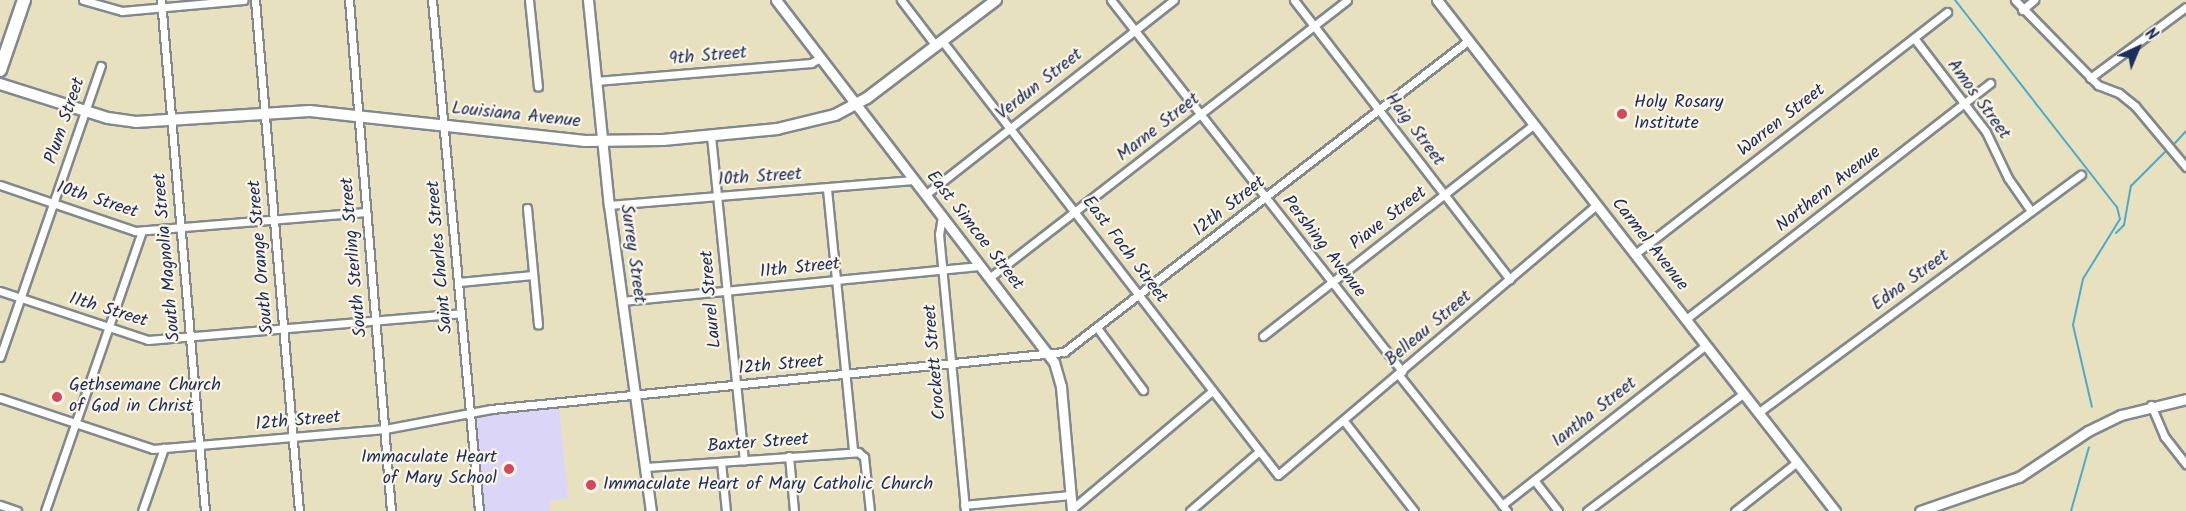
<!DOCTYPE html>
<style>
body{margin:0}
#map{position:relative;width:2186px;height:511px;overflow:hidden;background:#e7e1bf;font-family:Kalam,sans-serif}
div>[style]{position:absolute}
.built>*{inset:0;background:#dbd6f7}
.stream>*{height:2px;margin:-1px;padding:0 1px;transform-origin:1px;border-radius:1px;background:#4caacb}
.roads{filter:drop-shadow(2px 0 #81888e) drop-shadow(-2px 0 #81888e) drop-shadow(0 2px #81888e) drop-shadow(0 -2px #81888e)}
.street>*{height:7px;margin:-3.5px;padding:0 3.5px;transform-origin:3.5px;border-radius:3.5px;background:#fff}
.secondary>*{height:9px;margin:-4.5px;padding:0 4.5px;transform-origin:4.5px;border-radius:4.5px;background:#fff}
.primary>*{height:10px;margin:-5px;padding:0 5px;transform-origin:5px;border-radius:5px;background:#fff}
.highway>*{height:12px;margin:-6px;padding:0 6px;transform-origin:6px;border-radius:6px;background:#fff}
.dots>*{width:16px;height:16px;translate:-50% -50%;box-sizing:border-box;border:3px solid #fcf5e5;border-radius:50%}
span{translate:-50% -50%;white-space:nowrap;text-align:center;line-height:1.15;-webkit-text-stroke:4.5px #fcf5e5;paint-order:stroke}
.street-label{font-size:18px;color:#1b2f5e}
.poi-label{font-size:18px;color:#1b2f5e}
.left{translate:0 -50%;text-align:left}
.right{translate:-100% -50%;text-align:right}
.north{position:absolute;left:2108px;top:18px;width:60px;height:60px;-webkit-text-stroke:4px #fcf5e5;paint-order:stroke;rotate:44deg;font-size:16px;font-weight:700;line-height:24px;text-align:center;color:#1b2f5e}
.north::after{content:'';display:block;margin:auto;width:21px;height:27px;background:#1b2f5e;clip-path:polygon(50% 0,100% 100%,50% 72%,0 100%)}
</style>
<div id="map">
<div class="built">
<i style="clip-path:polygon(559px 407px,568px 498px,549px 501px,550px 511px,485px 511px,476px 416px)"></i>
</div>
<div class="stream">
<i style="left:1955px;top:0;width:263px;rotate:52deg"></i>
<i style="left:2117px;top:207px;width:12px;rotate:76deg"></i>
<i style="left:2120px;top:219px;width:70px;rotate:121.7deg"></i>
<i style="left:2083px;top:279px;width:47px;rotate:102.3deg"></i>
<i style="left:2073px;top:325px;width:84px;rotate:77deg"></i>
<i style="left:2175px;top:143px;width:16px;rotate:-47deg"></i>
<i style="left:2116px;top:233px;width:11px;rotate:-45deg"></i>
<i style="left:2124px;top:225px;width:40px;rotate:-80deg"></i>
<i style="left:2131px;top:186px;width:48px;rotate:-45deg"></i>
<i style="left:2071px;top:511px;width:66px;rotate:-74.3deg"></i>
</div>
<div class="roads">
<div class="street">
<i style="left:83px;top:0;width:41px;rotate:15.8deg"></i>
<i style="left:122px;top:11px;width:122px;rotate:-5.2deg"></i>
<i style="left:161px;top:0;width:513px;rotate:85.08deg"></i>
<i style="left:255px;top:0;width:513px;rotate:85.08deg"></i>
<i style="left:349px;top:0;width:513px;rotate:85.3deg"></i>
<i style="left:432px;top:0;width:513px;rotate:84.74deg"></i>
<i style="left:529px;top:0;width:87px;rotate:84.1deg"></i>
<i style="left:901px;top:0;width:58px;rotate:52.7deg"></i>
<i style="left:1111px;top:0;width:472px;rotate:51.9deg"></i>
<i style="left:1294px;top:0;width:353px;rotate:52.3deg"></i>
<i style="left:2015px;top:0;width:119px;rotate:45.7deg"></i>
<i style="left:2098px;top:85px;width:22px;rotate:21deg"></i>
<i style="left:2119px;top:93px;width:21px;rotate:39deg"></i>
<i style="left:2135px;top:106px;width:80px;rotate:50.1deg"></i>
<i style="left:2022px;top:10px;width:16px;rotate:-40deg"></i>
<i style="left:1914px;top:38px;width:118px;rotate:52.5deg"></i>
<i style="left:1986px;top:132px;width:51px;rotate:64.4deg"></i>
<i style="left:2008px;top:178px;width:40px;rotate:55.1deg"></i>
<i style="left:943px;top:42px;width:547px;rotate:52.27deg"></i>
<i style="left:1278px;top:475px;width:417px;rotate:-40.3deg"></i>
<i style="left:2090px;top:78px;width:119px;rotate:-36.5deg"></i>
<i style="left:596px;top:81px;width:216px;rotate:-4.8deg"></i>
<i style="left:811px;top:63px;width:10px;rotate:-29deg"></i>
<i style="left:711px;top:136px;width:326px;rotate:84.2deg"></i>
<i style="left:0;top:185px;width:143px;rotate:18.8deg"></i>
<i style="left:135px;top:231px;width:232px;rotate:-4.7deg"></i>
<i style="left:827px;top:189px;width:263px;rotate:84.3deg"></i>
<i style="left:925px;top:195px;width:316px;rotate:-38.1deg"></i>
<i style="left:609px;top:205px;width:305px;rotate:-4.7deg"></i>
<i style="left:527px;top:208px;width:117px;rotate:84.6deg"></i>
<i style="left:942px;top:216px;width:18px;rotate:99deg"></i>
<i style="left:939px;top:234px;width:278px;rotate:84.6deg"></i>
<i style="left:1635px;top:254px;width:395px;rotate:-37.8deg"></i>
<i style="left:989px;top:278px;width:453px;rotate:-37.8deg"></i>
<i style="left:459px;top:282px;width:74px;rotate:-5.4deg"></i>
<i style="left:0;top:291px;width:156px;rotate:18.3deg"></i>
<i style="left:148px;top:340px;width:314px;rotate:-4.9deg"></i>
<i style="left:622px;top:301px;width:360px;rotate:-5.6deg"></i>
<i style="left:1686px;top:319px;width:385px;rotate:-37.8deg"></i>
<i style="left:1098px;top:329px;width:76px;rotate:53.6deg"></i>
<i style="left:1263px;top:336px;width:344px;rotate:-38deg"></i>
<i style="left:0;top:357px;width:308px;rotate:-70.9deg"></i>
<i style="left:1398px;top:374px;width:175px;rotate:51.5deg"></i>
<i style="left:0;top:398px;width:161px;rotate:18.4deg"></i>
<i style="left:153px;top:449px;width:233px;rotate:-4.9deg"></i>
<i style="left:385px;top:429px;width:108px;rotate:-10.7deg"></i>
<i style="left:491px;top:409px;width:576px;rotate:-5.68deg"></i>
<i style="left:1064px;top:352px;width:511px;rotate:-37.61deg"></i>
<i style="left:2151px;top:405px;width:34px;rotate:67deg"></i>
<i style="left:2164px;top:436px;width:36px;rotate:52deg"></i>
<i style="left:1759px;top:412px;width:400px;rotate:-36.4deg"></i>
<i style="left:1344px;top:421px;width:114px;rotate:52.1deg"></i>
<i style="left:789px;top:456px;width:55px;rotate:84.8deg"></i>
<i style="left:721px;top:462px;width:49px;rotate:84.2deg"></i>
<i style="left:646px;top:467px;width:213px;rotate:-4deg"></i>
<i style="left:858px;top:452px;width:8px;rotate:40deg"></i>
<i style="left:864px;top:457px;width:54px;rotate:83.7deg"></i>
<i style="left:1534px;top:480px;width:39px;rotate:52deg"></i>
<i style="left:0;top:505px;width:18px;rotate:19deg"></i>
<i style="left:964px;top:505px;width:106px;rotate:-5.4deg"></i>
<i style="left:1502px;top:505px;width:259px;rotate:-38.1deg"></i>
<i style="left:1072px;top:509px;width:183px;rotate:-40.1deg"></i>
<i style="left:45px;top:511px;width:296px;rotate:-70.9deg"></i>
<i style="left:142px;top:511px;width:67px;rotate:-70.8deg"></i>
<i style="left:1190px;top:511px;width:90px;rotate:-40.9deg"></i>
<i style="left:1587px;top:511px;width:196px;rotate:-36.9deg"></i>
<i style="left:1735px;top:511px;width:79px;rotate:-38.3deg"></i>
</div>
<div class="secondary">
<i style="left:588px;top:0;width:206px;rotate:84.2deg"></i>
<i style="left:609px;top:205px;width:309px;rotate:82.2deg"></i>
<i style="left:776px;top:0;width:456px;rotate:52.5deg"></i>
<i style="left:1054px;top:362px;width:26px;rotate:74deg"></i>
<i style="left:1061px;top:387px;width:124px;rotate:84.9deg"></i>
<i style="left:1437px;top:0;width:648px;rotate:52.09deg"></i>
<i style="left:1920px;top:511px;width:105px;rotate:-19deg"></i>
<i style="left:2019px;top:477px;width:83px;rotate:-33.7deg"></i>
<i style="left:2088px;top:431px;width:37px;rotate:-26deg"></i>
<i style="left:2121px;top:415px;width:67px;rotate:-13.8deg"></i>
</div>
<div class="primary">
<i style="left:0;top:84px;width:113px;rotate:17.5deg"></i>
<i style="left:108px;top:118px;width:28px;rotate:8deg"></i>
<i style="left:136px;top:122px;width:174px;rotate:-3.6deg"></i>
<i style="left:310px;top:111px;width:277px;rotate:6.2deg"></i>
<i style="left:585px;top:141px;width:78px;rotate:-0.7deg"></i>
<i style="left:663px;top:140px;width:115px;rotate:-5.5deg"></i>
<i style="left:777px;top:129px;width:60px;rotate:-13.6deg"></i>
<i style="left:835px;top:115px;width:36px;rotate:-28deg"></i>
<i style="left:867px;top:98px;width:162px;rotate:-37.2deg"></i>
</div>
<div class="highway">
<i style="left:0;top:70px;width:74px;rotate:-71.1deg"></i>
</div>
</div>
<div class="dots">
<i style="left:1622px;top:114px;background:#d1495b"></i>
<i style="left:57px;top:397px;background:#d1495b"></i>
<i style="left:509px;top:469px;background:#d1495b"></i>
<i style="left:591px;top:485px;background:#d1495b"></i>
</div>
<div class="street-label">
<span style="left:708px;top:57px;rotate:-5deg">9th Street</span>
<span style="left:1040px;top:85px;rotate:-38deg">Verdun Street</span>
<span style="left:1978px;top:100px;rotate:54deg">Amos Street</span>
<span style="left:516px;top:116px;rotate:6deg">Louisiana Avenue</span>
<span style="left:66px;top:121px;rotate:-71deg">Plum Street</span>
<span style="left:1782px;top:121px;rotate:-38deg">Warren Street</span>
<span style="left:1159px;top:128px;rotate:-38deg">Marne Street</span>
<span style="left:1414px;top:130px;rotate:53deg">Haig Street</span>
<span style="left:760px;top:178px;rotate:-4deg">10th Street</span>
<span style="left:1829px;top:190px;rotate:-38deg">Northern Avenue</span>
<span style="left:97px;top:201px;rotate:18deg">10th Street</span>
<span style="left:1230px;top:207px;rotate:-38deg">12th Street</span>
<span style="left:1389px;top:219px;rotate:-38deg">Piave Street</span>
<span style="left:974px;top:231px;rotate:52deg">East Simcoe Street</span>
<span style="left:1649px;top:245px;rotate:52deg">Carmel Avenue</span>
<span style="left:1323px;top:247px;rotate:52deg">Pershing Avenue</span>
<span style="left:1124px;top:250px;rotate:53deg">East Foch Street</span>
<span style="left:632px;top:254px;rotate:82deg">Surrey Street</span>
<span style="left:168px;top:257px;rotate:-95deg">South Magnolia Street</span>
<span style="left:262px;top:257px;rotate:-95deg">South Orange Street</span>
<span style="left:355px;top:257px;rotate:-95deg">South Sterling Street</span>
<span style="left:441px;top:257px;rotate:-95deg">Saint Charles Street</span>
<span style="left:800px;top:269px;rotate:-6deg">11th Street</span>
<span style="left:1911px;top:281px;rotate:-36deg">Edna Street</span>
<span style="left:712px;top:299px;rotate:-95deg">Laurel Street</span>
<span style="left:108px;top:311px;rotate:17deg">11th Street</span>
<span style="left:1429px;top:329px;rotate:-40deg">Belleau Street</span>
<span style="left:936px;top:362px;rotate:-95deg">Crockett Street</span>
<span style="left:781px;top:366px;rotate:-5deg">12th Street</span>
<span style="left:1595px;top:413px;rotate:-38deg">Iantha Street</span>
<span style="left:298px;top:422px;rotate:-5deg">12th Street</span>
<span style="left:758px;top:444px;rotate:-4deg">Baxter Street</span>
</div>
<div class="poi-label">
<span class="left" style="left:1634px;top:114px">Holy Rosary<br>Institute</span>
<span class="left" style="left:69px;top:397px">Gethsemane Church<br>of God in Christ</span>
<span class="right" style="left:497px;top:469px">Immaculate Heart<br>of Mary School</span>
<span class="left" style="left:603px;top:485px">Immaculate Heart of Mary Catholic Church</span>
</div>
<div class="north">N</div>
</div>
